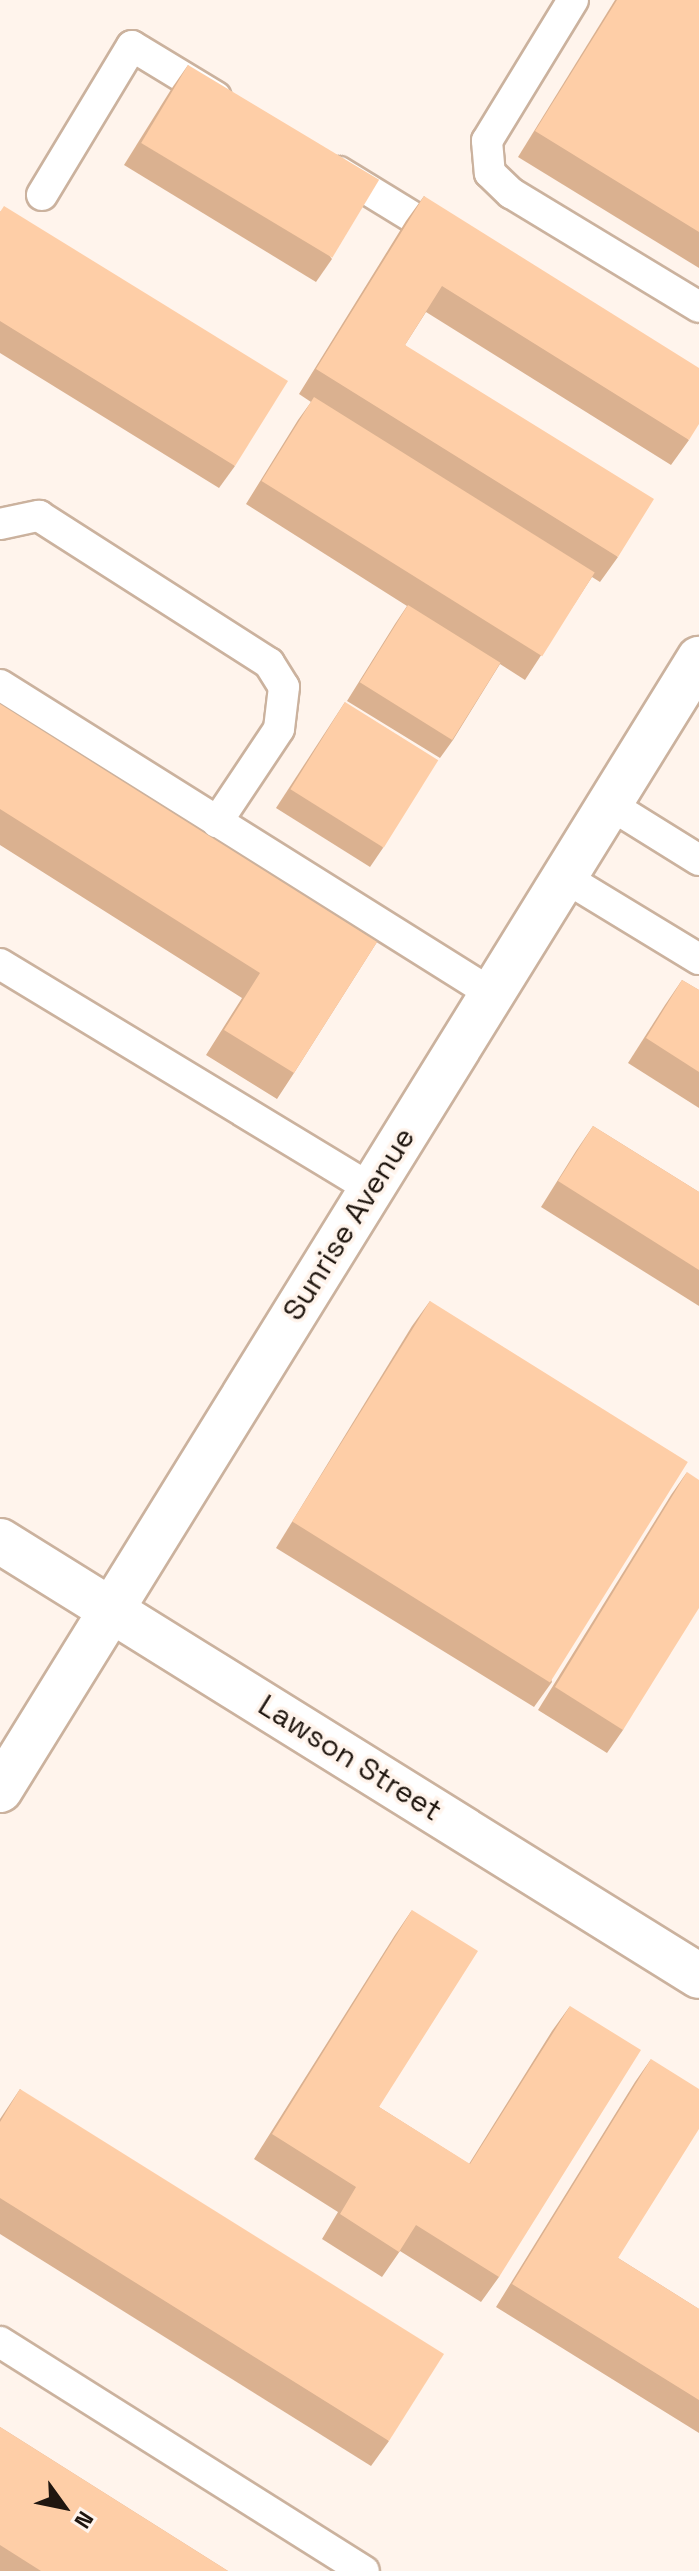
<!DOCTYPE html>
<style>
body{margin:0}
#map{position:relative;width:699px;height:2571px;overflow:hidden;background:#fff4ec;font-family:"Space Grotesk",sans-serif}
div>[style]{position:absolute}
.roads{filter:drop-shadow(2px 0 #cbb29e) drop-shadow(-2px 0 #cbb29e) drop-shadow(0 2px #cbb29e) drop-shadow(0 -2px #cbb29e)}
.lane>*{height:30px;margin:-15px;padding:0 15px;transform-origin:15px;border-radius:15px;background:#fff}
.street>*{height:44px;margin:-22px;padding:0 22px;transform-origin:22px;border-radius:22px;background:#fff}
.wall>*{inset:0;background:#dab190}
.building>*{inset:0;background:#fecea7;transform-origin:0 0}
span{translate:-50% -50%;white-space:nowrap;text-align:center;line-height:1.15;-webkit-text-stroke:7px #fff4ec;paint-order:stroke}
.street-label{font-size:30px;color:#1f160f}
.north{position:absolute;left:24px;top:2467px;width:80px;height:80px;-webkit-text-stroke:6px #fff4ec;paint-order:stroke;rotate:123deg;font-size:22px;font-weight:700;line-height:32px;text-align:center;color:#1f160f}
.north::after{content:'';display:block;margin:auto;width:28px;height:36px;background:#1f160f;clip-path:polygon(50% 0,100% 100%,50% 72%,0 100%)}
</style>
<div id="map">
<div class="roads">
<div class="lane">
<i style="left:573px;top:0;width:165px;rotate:121.4deg"></i>
<i style="left:487px;top:141px;width:32px;rotate:85deg"></i>
<i style="left:490px;top:173px;width:29px;rotate:44deg"></i>
<i style="left:511px;top:193px;width:220px;rotate:31.2deg"></i>
<i style="left:339px;top:172px;width:124px;rotate:31.5deg"></i>
<i style="left:42px;top:195px;width:174px;rotate:-58.9deg"></i>
<i style="left:132px;top:46px;width:98px;rotate:31.3deg"></i>
<i style="left:0;top:524px;width:40px;rotate:-12deg"></i>
<i style="left:39px;top:516px;width:273px;rotate:32.6deg"></i>
<i style="left:269px;top:663px;width:28px;rotate:58deg"></i>
<i style="left:284px;top:687px;width:42px;rotate:96.8deg"></i>
<i style="left:279px;top:729px;width:112px;rotate:123.7deg"></i>
<i style="left:0;top:685px;width:580px;rotate:32.1deg"></i>
<i style="left:609px;top:804px;width:106px;rotate:31.9deg"></i>
<i style="left:564px;top:877px;width:158px;rotate:31.3deg"></i>
<i style="left:0;top:964px;width:434px;rotate:31.2deg"></i>
<i style="left:0;top:2342px;width:430px;rotate:32.2deg"></i>
</div>
<div class="street">
<i style="left:0;top:1541px;width:823px;rotate:31.89deg"></i>
<i style="left:0;top:1790px;width:1330px;rotate:-58.28deg"></i>
</div>
</div>
<div class="wall">
<i style="clip-path:polygon(615px 0,699px 0,699px 268px,518px 157px)"></i>
<i style="clip-path:polygon(188px 65px,332px 259px,316px 282px,124px 165px,172px 88px)"></i>
<i style="clip-path:polygon(424px 196px,689px 440px,671px 465px,426px 312px,405px 345px,618px 557px,600px 582px,592px 577px,525px 680px,500px 664px,453px 740px,440px 758px,347px 701px,395px 624px,407px 606px,246px 504px,298px 420px,311px 402px,299px 394px,406px 221px)"></i>
<i style="clip-path:polygon(0 211px,235px 466px,219px 488px,0 353px)"></i>
<i style="clip-path:polygon(345px 702px,383px 848px,370px 867px,276px 808px)"></i>
<i style="clip-path:polygon(0 704px,377px 942px,294px 1073px,277px 1099px,206px 1055px,242px 998px,0 845px)"></i>
<i style="clip-path:polygon(682px 980px,699px 990px,699px 1108px,628px 1063px,665px 1005px)"></i>
<i style="clip-path:polygon(593px 1126px,699px 1192px,699px 1306px,541px 1207px,576px 1151px)"></i>
<i style="clip-path:polygon(430px 1301px,552px 1682px,534px 1707px,276px 1548px,412px 1326px)"></i>
<i style="clip-path:polygon(687px 1472px,623px 1730px,607px 1753px,538px 1710px,671px 1495px)"></i>
<i style="clip-path:polygon(412px 1910px,379px 2107px,469px 2164px,552px 2031px,570px 2006px,499px 2277px,481px 2302px,400px 2251px,382px 2277px,322px 2239px,338px 2212px,254px 2159px,395px 1935px)"></i>
<i style="clip-path:polygon(651px 2059px,618px 2258px,699px 2309px,699px 2433px,496px 2307px,635px 2082px)"></i>
<i style="clip-path:polygon(20px 2089px,389px 2441px,371px 2466px,0 2234px,0 2119px)"></i>
<i style="clip-path:polygon(0 2427px,228px 2571px,0 2571px)"></i>
</div>
<div class="building">
<i style="clip-path:polygon(617px 0,699px 0,699px 232px,535px 131px)"></i>
<i style="left:188px;top:65px;width:223px;height:91px;rotate:31deg"></i>
<i style="clip-path:polygon(424px 196px,699px 368px,699px 424px,689px 440px,442px 286px,405px 345px,654px 499px,618px 557px,316px 369px)"></i>
<i style="clip-path:polygon(4px 206px,288px 381px,235px 466px,0 321px,0 212px)"></i>
<i style="left:314px;top:397px;width:331px;height:99px;rotate:32deg"></i>
<i style="left:408px;top:605px;width:109px;height:91px;rotate:32deg"></i>
<i style="left:345px;top:702px;width:110px;height:103px;rotate:32deg"></i>
<i style="clip-path:polygon(0 704px,377px 942px,294px 1073px,224px 1030px,260px 973px,0 809px)"></i>
<i style="clip-path:polygon(682px 980px,699px 990px,699px 1072px,646px 1038px)"></i>
<i style="clip-path:polygon(593px 1126px,699px 1192px,699px 1270px,558px 1181px)"></i>
<i style="left:430px;top:1301px;width:304px;height:260px;rotate:32deg"></i>
<i style="clip-path:polygon(687px 1472px,699px 1480px,699px 1608px,623px 1730px,555px 1687px)"></i>
<i style="clip-path:polygon(412px 1910px,478px 1951px,379px 2107px,470px 2164px,570px 2006px,641px 2050px,499px 2277px,416px 2225px,399px 2252px,340px 2214px,356px 2187px,272px 2134px)"></i>
<i style="clip-path:polygon(651px 2059px,699px 2089px,699px 2129px,618px 2258px,699px 2309px,699px 2400px,512px 2284px)"></i>
<i style="clip-path:polygon(20px 2089px,444px 2354px,389px 2441px,0 2198px,0 2122px)"></i>
<i style="clip-path:polygon(0 2427px,228px 2571px,41px 2571px,0 2545px)"></i>
</div>
<div class="street-label">
<span style="left:349px;top:1224px;rotate:-58deg">Sunrise Avenue</span>
<span style="left:350px;top:1758px;rotate:32deg">Lawson Street</span>
</div>
<div class="north">N</div>
</div>
